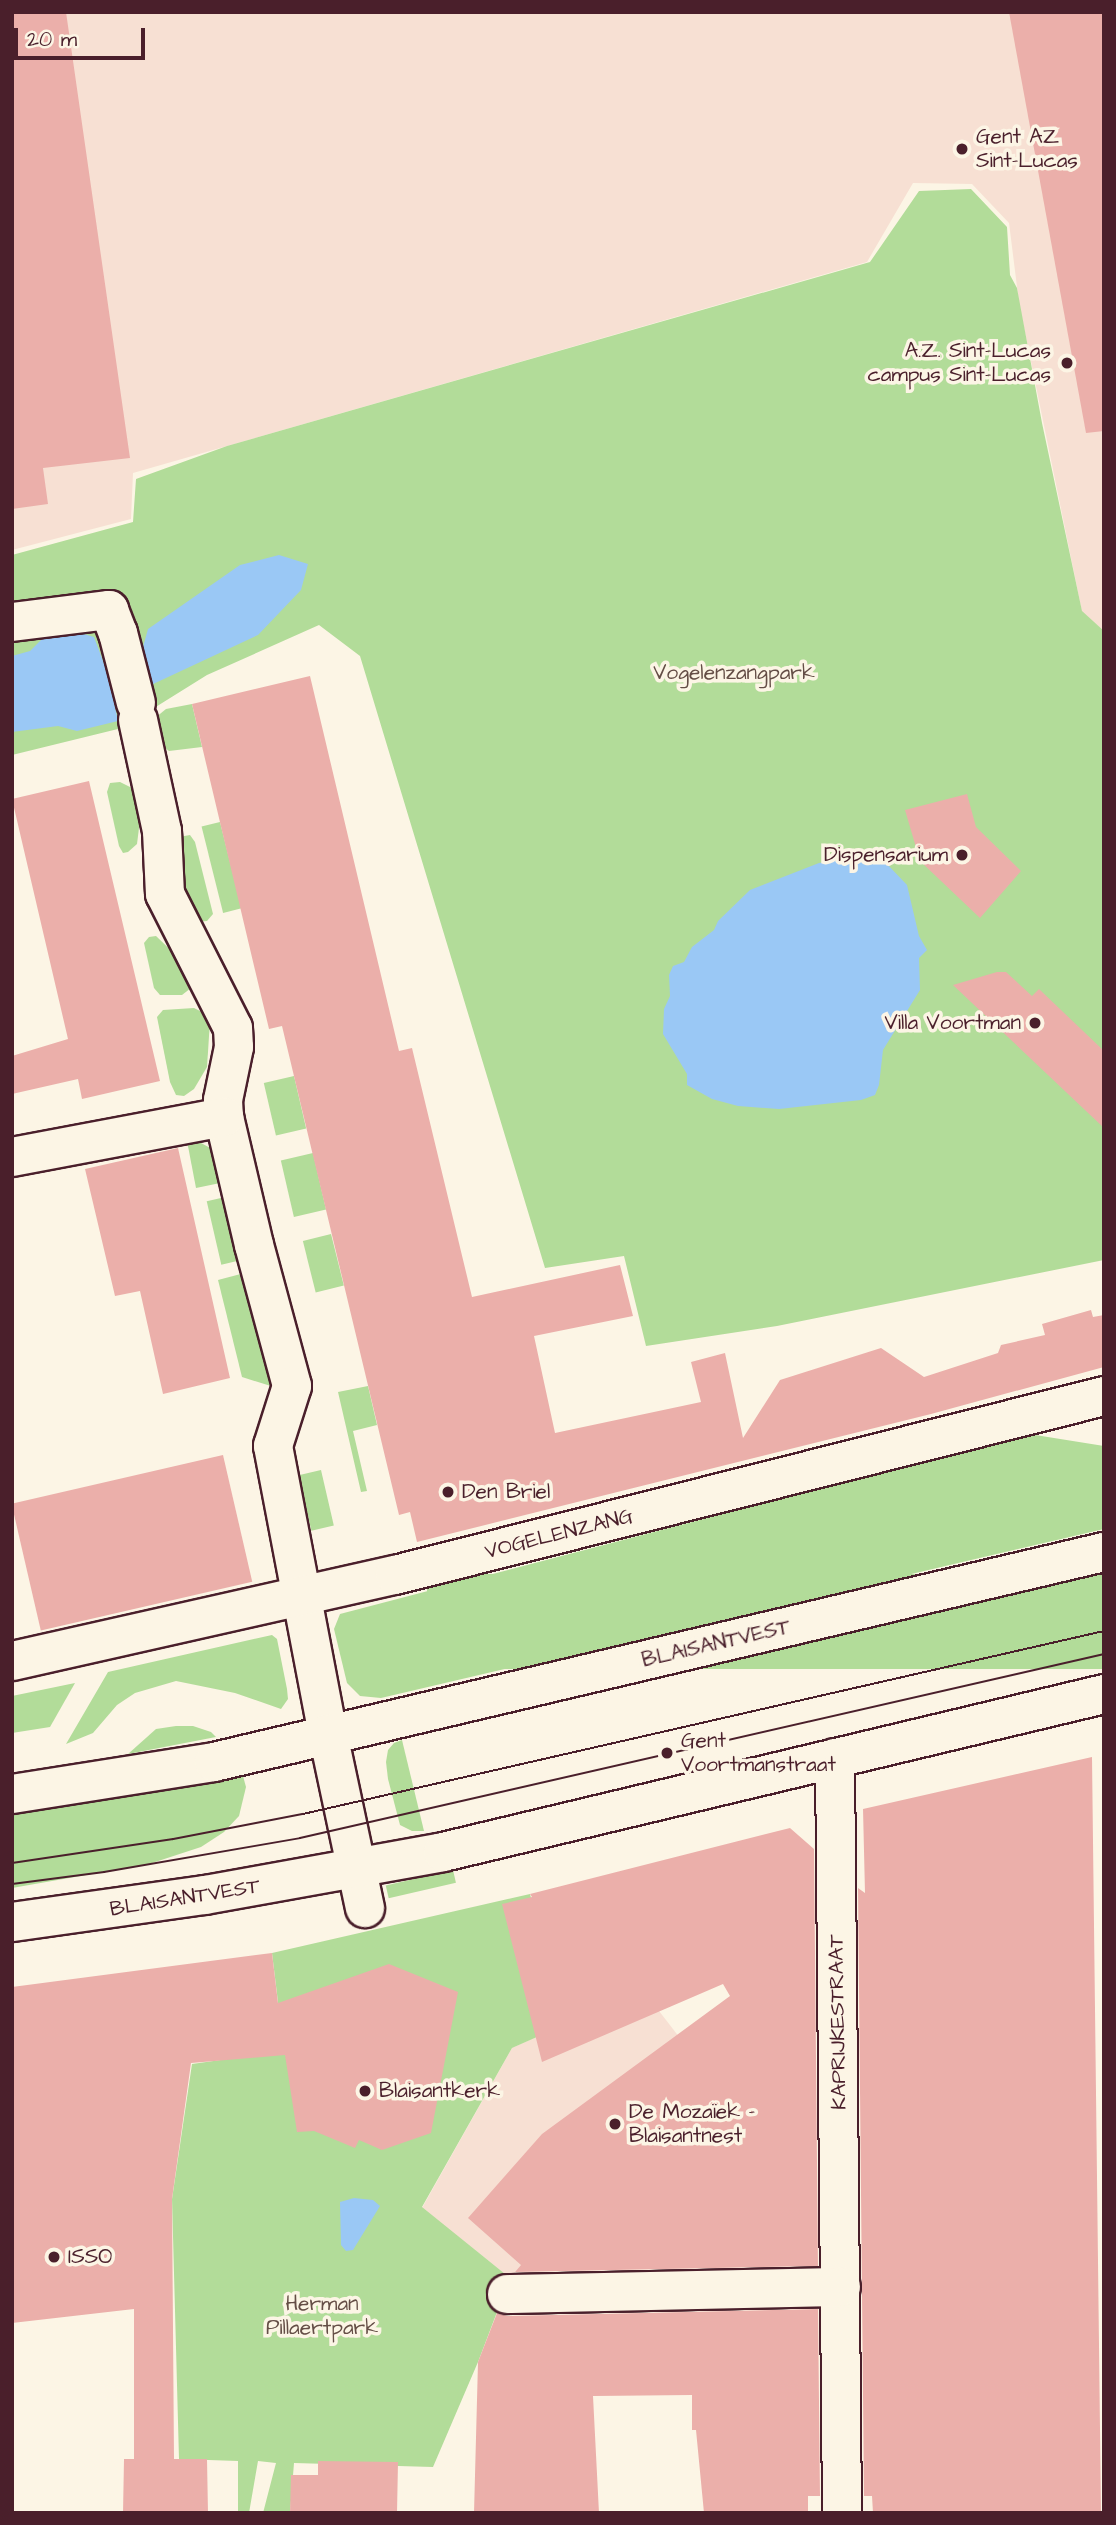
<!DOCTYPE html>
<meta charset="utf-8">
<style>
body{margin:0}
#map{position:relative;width:1116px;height:2525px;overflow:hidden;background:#fcf5e5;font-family:"Architects Daughter",sans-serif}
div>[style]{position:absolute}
.built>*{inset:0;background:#f7e0d3}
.green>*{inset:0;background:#b2dc99;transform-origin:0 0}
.water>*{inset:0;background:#9ac8f5}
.building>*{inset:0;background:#ebafaa;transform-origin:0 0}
.roads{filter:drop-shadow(2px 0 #4a1f2b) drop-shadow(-2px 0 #4a1f2b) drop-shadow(0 2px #4a1f2b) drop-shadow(0 -2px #4a1f2b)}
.minor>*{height:38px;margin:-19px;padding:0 19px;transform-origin:19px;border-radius:19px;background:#fcf5e5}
.secondary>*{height:38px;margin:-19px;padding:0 19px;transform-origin:19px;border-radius:19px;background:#fcf5e5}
.tram>*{height:2px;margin:-1px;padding:0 1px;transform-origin:1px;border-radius:1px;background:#4a1f2b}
.dots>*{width:19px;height:19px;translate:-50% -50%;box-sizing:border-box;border:4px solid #fcf5e5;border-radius:50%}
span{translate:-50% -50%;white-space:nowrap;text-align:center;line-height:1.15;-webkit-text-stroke:7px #fcf5e5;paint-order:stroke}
.poi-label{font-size:21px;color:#4a1f2b}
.left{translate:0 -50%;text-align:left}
.right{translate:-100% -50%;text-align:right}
.park-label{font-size:21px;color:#644e46}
.street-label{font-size:21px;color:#4a1f2b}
.frame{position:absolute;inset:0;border:14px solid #4a1f2b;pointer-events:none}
.scale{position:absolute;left:14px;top:28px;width:131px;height:32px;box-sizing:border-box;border:4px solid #4a1f2b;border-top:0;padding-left:9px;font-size:21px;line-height:24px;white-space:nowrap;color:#4a1f2b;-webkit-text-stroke:5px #fcf5e5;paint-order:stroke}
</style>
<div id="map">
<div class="built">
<i style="clip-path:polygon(12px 12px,1104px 12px,1104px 631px,1082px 612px,1019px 303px,1009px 223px,972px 184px,913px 183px,867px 262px,133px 473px,131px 519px,12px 550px)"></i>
<i style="clip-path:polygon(642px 1989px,690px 2051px,576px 2201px,510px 2278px,422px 2208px,512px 2048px)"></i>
</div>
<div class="green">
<i style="clip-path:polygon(971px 189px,1007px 227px,1010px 275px,1017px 288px,1042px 423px,1082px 611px,1104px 631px,1104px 1260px,777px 1326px,646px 1346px,624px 1256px,545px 1268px,360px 656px,319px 625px,207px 675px,122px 728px,12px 755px,12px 555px,133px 522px,136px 479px,227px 446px,870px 262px,919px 191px)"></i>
<i style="clip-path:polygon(192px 704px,202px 747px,169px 751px,161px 745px,155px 718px,166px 709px)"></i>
<i style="clip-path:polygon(120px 782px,134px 789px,142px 804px,137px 844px,128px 852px,123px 853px,119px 846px,107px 792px,110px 783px)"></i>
<i style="left:220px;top:822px;width:89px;height:19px;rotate:76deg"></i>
<i style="clip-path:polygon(190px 835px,195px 842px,213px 914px,207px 921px,196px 922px,181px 897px,179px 837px)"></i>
<i style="clip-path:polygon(156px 936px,182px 961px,191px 980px,191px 988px,182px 995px,160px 995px,154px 988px,144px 943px,149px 937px)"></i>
<i style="clip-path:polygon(194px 1008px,204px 1013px,210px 1021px,207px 1067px,194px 1089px,184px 1096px,176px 1095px,170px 1082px,157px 1017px,163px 1010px)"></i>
<i style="left:294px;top:1076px;width:54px;height:31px;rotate:77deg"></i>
<i style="clip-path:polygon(187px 1141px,201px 1143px,216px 1151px,230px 1181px,196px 1188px)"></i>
<i style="left:313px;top:1153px;width:58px;height:33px;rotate:77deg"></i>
<i style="left:234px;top:1195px;width:65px;height:28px;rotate:77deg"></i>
<i style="left:331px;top:1234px;width:53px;height:29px;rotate:76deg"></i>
<i style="clip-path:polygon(252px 1271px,274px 1387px,242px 1377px,218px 1280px)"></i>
<i style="clip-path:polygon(368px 1386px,377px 1425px,353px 1431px,367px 1491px,361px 1492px,338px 1392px)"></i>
<i style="clip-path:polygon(1029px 1434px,1104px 1446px,1104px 1529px,381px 1698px,360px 1696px,347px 1683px,334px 1629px,340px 1614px)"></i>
<i style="left:321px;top:1470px;width:57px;height:23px;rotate:77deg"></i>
<i style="left:1104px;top:1574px;width:95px;height:677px;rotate:90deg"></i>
<i style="clip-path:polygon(272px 1635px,277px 1639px,287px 1689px,288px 1699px,281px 1709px,235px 1693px,176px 1681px,135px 1693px,117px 1705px,93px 1733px,66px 1744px,108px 1672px)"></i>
<i style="clip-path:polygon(75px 1683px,50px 1727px,12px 1733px,12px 1696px)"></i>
<i style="clip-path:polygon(176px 1726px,193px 1726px,211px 1732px,216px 1737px,128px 1754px,156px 1729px)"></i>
<i style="clip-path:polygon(402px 1740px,424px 1831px,412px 1831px,400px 1825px,388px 1779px,386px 1762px,388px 1750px,394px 1743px)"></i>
<i style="clip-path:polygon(243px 1776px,246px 1787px,239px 1816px,224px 1832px,201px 1847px,149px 1864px,12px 1888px,12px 1812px)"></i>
<i style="left:453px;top:1870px;width:13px;height:69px;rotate:77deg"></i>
<i style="clip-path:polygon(530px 1894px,564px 2025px,512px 2048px,422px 2207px,510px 2278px,478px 2362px,433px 2467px,294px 2463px,290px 2513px,263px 2513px,276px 2463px,258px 2461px,249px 2513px,238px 2513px,238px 2461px,179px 2459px,172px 2199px,192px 2064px,284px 2051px,272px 1953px)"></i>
</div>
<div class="water">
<i style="clip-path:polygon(279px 555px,308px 564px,301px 590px,258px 635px,151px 685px,146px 669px,109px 679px,118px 721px,77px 731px,58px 726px,12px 732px,12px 656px,30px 651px,44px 637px,74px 631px,94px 637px,109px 677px,145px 667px,143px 647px,148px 629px,240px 565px)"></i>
<i style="clip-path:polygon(845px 859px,886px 863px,907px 885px,919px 936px,927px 950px,919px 958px,920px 990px,883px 1050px,879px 1085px,875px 1095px,861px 1100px,779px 1109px,738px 1106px,712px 1099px,687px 1085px,687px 1074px,663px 1034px,664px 1009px,670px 996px,669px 975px,673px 966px,684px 962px,692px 947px,714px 930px,718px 921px,750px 890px,819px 863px)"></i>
<i style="clip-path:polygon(354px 2198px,373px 2200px,380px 2206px,353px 2250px,346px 2251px,341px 2245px,340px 2202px)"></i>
</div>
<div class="building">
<i style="clip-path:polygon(12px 12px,66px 12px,130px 458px,43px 468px,48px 504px,12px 509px)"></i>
<i style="clip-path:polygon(1009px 12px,1104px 12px,1104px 431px,1086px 433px)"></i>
<i style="clip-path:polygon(310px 676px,399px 1051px,412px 1048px,472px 1297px,620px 1265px,633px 1316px,534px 1336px,555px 1433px,701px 1402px,691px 1362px,725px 1353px,743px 1438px,780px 1380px,881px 1348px,924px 1377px,998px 1353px,1001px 1345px,1045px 1335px,1042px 1324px,1091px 1310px,1093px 1317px,1104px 1315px,1104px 1367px,931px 1414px,417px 1542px,410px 1512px,399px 1515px,282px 1026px,269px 1029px,192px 704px)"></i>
<i style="clip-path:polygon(89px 781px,160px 1081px,82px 1099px,78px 1079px,12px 1094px,12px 1056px,68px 1039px,12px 799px)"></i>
<i style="clip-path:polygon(967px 794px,976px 827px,1021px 871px,980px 918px,920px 861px,905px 810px)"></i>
<i style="clip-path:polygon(997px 972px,1006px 972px,1032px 996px,1039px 989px,1104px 1051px,1104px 1128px,953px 985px)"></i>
<i style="clip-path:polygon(178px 1148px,230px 1378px,163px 1394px,140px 1291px,115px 1296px,85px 1169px)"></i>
<i style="left:223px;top:1455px;width:130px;height:217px;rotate:77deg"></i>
<i style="clip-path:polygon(1092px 1757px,1101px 2513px,873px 2513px,872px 2496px,864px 2496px,858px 1888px,865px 1893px,863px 1809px)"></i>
<i style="clip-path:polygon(790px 1828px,814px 1849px,818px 2266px,515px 2272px,521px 2265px,468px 2218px,542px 2134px,730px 1996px,723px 1984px,542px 2062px,502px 1904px,532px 1897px,530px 1894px)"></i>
<i style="clip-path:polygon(272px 1953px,278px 2003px,389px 1964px,458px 1992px,431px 2133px,382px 2150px,359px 2140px,355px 2148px,314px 2131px,297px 2132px,285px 2055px,191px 2063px,172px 2199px,174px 2459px,207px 2459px,208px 2513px,123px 2513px,124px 2459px,134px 2459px,134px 2309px,12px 2323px,12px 1987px)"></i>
<i style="clip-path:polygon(818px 2309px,820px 2496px,808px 2496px,808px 2513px,704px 2513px,696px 2430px,692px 2430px,692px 2395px,593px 2396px,599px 2513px,474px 2513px,478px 2362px,497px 2313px,507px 2316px)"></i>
<i style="clip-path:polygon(318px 2461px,398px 2462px,397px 2513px,290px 2513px,291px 2475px,318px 2475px)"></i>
</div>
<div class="roads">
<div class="minor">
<i style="left:12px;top:622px;width:98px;rotate:-7.1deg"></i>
<i style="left:109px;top:610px;width:25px;rotate:69deg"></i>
<i style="left:118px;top:633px;width:72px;rotate:75.6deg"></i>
<i style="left:138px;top:720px;width:114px;rotate:77.8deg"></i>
<i style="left:162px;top:831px;width:63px;rotate:87.3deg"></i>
<i style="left:165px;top:894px;width:150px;rotate:63.1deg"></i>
<i style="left:233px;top:1028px;width:19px;rotate:87deg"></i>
<i style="left:234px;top:1047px;width:54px;rotate:101.7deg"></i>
<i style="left:223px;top:1100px;width:17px;rotate:87deg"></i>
<i style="left:224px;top:1117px;width:131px;rotate:76.8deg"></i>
<i style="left:254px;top:1245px;width:146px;rotate:74.9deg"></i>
<i style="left:292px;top:1386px;width:63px;rotate:107.6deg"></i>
<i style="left:273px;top:1446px;width:293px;rotate:79.2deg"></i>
<i style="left:12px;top:1157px;width:216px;rotate:-10.7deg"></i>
<i style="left:12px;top:1661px;width:393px;rotate:-12.7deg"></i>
<i style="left:395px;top:1575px;width:731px;rotate:-14.17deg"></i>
<i style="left:835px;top:1758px;width:755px;rotate:89.47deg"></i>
<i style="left:507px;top:2294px;width:334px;rotate:-1.2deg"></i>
</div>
<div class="secondary">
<i style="left:328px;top:1734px;width:178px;rotate:78deg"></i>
<i style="left:12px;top:1794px;width:205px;rotate:-9deg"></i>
<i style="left:214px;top:1762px;width:914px;rotate:-13.28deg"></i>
<i style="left:12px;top:1922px;width:195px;rotate:-8deg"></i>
<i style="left:205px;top:1895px;width:242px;rotate:-10.2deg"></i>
<i style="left:443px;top:1852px;width:680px;rotate:-13.44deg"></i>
</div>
</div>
<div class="tram">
<i style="left:12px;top:1863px;width:163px;rotate:-8.5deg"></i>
<i style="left:173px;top:1839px;width:132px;rotate:-10.9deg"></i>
<i style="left:303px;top:1814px;width:822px;rotate:-12.87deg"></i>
<i style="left:12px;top:1884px;width:93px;rotate:-7.4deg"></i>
<i style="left:104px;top:1872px;width:199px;rotate:-9.8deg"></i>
<i style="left:300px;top:1838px;width:825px;rotate:-12.89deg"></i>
</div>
<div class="dots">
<i style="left:962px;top:149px;background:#4a1f2b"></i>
<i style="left:1067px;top:363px;background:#4a1f2b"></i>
<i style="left:962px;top:855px;background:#4a1f2b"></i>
<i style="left:1035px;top:1023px;background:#4a1f2b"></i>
<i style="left:448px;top:1492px;background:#4a1f2b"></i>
<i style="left:667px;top:1753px;background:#4a1f2b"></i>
<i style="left:365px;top:2091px;background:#4a1f2b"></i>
<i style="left:615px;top:2124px;background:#4a1f2b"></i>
<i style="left:54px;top:2257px;background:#4a1f2b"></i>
</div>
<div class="poi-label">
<span class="left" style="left:976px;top:149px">Gent AZ<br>Sint-Lucas</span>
<span class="right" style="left:1051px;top:363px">A.Z. Sint-Lucas<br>campus Sint-Lucas</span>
<span class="right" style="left:948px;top:855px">Dispensarium</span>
<span class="right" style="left:1021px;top:1023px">Villa Voortman</span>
<span class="left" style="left:462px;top:1492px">Den Briel</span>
<span class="left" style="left:681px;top:1753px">Gent<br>Voortmanstraat</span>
<span class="left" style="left:379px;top:2091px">Blaisantkerk</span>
<span class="left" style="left:629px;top:2124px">De Mozaïek -<br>Blaisantnest</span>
<span class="left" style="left:68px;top:2257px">ISSO</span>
</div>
<div class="park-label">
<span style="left:734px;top:673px">Vogelenzangpark</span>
<span style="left:322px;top:2316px">Herman<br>Pillaertpark</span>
</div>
<div class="street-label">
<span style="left:559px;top:1534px;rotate:-14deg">VOGELENZANG</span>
<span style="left:716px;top:1644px;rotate:-13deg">BLAISANTVEST</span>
<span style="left:185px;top:1898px;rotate:-9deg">BLAISANTVEST</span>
<span style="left:838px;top:2022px;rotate:-91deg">KAPRIJKESTRAAT</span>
</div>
<div class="frame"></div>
<div class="scale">20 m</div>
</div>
